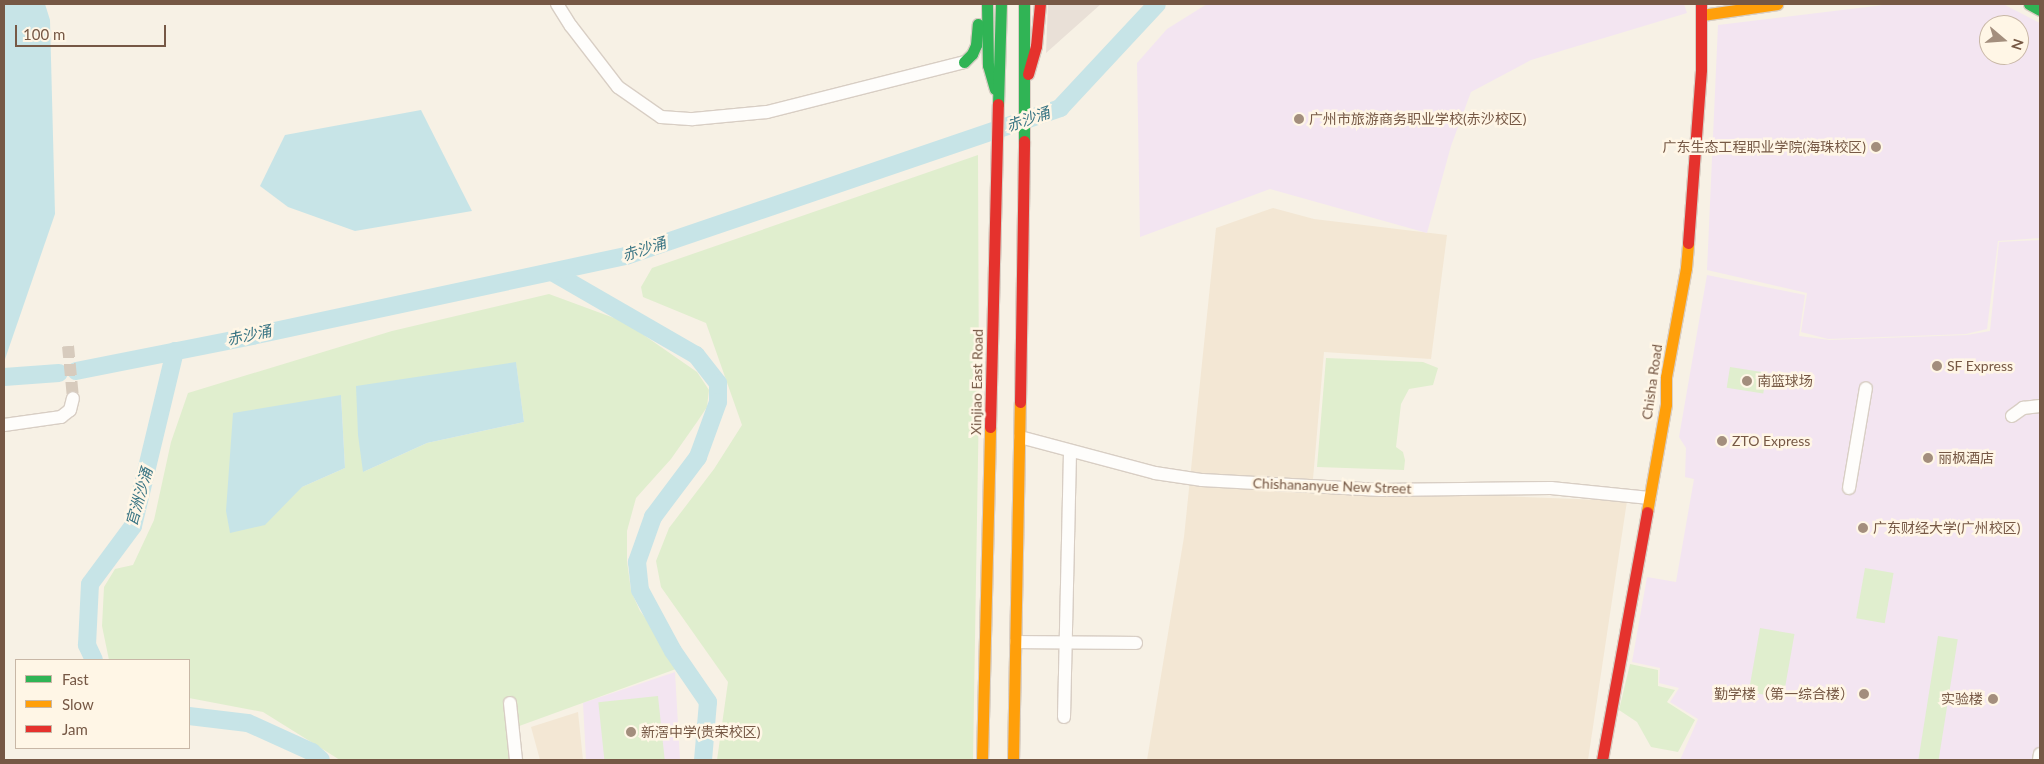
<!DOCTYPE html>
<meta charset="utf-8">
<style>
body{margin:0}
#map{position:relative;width:2044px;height:764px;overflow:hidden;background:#f7f1e5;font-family:Lato,"Noto Sans SC",sans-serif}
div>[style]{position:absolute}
.residential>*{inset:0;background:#f3e7d4}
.industrial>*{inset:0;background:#e9e0d7}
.education>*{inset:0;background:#f3e5f1}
.green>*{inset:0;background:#e0eece;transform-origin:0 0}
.water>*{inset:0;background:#c7e4e7}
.river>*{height:18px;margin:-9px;padding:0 9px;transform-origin:9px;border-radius:9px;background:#c7e4e7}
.street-tunnel>*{height:12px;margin-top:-6px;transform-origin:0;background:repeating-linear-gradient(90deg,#d7cbbd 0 12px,transparent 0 18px)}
.roads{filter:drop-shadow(1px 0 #d8cec4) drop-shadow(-1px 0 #d8cec4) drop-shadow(0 1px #d8cec4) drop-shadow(0 -1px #d8cec4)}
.street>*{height:12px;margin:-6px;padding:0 6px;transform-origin:6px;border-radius:6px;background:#fefdfb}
.fast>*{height:11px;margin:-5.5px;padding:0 5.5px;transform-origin:5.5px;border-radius:5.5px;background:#30b455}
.slow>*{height:11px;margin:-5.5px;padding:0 5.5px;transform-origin:5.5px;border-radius:5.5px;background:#ff9f0a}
.jam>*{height:11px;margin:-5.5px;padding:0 5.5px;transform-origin:5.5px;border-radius:5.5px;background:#e5322d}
.dots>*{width:14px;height:14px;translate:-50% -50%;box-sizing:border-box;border:2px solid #fff6e6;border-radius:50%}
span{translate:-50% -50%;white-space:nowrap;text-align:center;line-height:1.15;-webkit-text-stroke:5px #fff6e6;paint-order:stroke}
.poi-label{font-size:14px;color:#765845}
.left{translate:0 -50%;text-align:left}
.right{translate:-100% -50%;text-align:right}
.street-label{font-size:14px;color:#765845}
.water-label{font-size:15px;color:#3a7584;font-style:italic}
.frame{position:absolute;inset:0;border:5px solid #765845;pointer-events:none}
.legend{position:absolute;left:15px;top:659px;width:175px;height:90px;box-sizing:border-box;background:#fff6e6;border:1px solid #c8b7a6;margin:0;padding:6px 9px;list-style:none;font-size:15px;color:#765845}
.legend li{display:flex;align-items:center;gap:10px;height:25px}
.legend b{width:25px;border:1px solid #c8b7a6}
.north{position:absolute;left:1979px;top:15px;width:50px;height:50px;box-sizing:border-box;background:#fff6e6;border:1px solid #c8b7a6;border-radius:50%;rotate:108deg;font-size:14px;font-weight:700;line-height:20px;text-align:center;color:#765845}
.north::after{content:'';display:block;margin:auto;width:18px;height:22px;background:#a38e7d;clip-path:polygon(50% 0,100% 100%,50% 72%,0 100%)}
.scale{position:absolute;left:15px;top:25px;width:151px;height:22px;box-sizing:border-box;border:2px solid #765845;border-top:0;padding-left:6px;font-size:15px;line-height:18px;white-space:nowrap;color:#765845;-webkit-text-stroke:4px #fff6e6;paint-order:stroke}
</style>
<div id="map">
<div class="residential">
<i style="clip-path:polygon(1273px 208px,1314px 219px,1447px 235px,1431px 359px,1324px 352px,1313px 479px,1319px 492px,1451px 494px,1627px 501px,1588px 760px,1147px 760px,1184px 537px,1216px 228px)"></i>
<i style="clip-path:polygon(578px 712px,583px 760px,540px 760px,531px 727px)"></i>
</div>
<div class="industrial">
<i style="clip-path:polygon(1048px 4px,1101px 4px,1046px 53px)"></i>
</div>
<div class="education">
<i style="clip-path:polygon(1207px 4px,1684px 4px,1687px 13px,1531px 60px,1471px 92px,1451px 146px,1427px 233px,1270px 189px,1140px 237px,1137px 63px,1167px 29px)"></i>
<i style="clip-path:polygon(evenodd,1892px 4px,2003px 4px,2040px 23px,2040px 238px,1998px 241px,1987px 329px,1966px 334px,1828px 339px,1801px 332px,1807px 293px,1707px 270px,1718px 25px,1892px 4px,1989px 25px,2019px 25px,2019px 55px,1989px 55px,1989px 25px)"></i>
<i style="clip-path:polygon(2040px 240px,2040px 760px,1680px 760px,1698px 719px,1670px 702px,1679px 688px,1659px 683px,1660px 668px,1632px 662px,1647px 577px,1676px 582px,1694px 479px,1685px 477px,1686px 448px,1679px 437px,1707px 275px,1805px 295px,1799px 336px,1829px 340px,1967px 335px,1990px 331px,1999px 242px)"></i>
<i style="clip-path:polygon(675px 672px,680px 760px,586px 760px,583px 703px)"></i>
</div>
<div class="green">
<i style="clip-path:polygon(978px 155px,979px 399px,973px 760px,717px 760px,728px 682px,661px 587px,656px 561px,669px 528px,714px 469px,742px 425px,706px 323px,643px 297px,641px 287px,652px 268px)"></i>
<i style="clip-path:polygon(evenodd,549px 294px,625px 322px,697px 372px,709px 390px,707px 407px,697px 422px,671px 459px,636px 498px,627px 531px,627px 561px,631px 591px,640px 611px,672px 652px,676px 669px,511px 729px,524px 760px,340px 760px,263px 712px,189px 698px,189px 660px,109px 660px,102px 626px,104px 587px,115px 569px,133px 565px,154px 520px,171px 442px,188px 393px,392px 331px,549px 294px,516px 363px,524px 422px,427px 443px,363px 472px,516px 363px,549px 294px,341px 395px,345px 468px,302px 487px,341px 395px)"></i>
<i style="clip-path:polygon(1326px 358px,1423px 362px,1438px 368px,1433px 385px,1409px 389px,1401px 404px,1396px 447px,1403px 452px,1405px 460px,1404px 470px,1317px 467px)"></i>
<i style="left:1730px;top:367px;width:37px;height:21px;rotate:9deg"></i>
<i style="left:1865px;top:568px;width:29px;height:51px;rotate:10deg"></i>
<i style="left:1760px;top:628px;width:35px;height:65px;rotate:10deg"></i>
<i style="left:1938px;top:636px;width:20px;height:126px;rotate:9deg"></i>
<i style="clip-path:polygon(1630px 664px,1658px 670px,1658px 686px,1675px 690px,1667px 702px,1695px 720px,1678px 752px,1651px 747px,1637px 722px,1619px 710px)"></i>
<i style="left:658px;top:696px;width:64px;height:60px;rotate:84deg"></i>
</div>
<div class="water">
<i style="clip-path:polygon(4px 4px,45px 4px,50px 20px,55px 214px,4px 362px)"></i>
<i style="clip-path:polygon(421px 110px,472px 211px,355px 231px,288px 207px,260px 186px,285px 135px)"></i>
<i style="clip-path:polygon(516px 362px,524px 422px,427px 443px,363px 472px,358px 435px,356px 386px)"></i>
<i style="clip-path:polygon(341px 395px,345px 468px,302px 487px,265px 525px,230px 533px,226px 511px,233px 413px)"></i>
</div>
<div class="river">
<i style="left:552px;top:272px;width:166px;rotate:30deg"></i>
<i style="left:696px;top:355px;width:36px;rotate:52deg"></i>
<i style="left:718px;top:383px;width:19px;rotate:90deg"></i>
<i style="left:718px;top:402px;width:59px;rotate:110deg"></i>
<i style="left:698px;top:457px;width:75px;rotate:126.9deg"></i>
<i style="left:653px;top:517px;width:48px;rotate:109.6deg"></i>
<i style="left:637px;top:562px;width:28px;rotate:84deg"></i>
<i style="left:640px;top:590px;width:69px;rotate:61.6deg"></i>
<i style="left:673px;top:651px;width:62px;rotate:55.5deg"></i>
<i style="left:708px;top:702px;width:58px;rotate:94.9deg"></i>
<i style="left:76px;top:371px;width:179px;rotate:-11.2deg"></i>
<i style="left:252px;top:336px;width:382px;rotate:-12.1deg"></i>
<i style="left:626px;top:256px;width:459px;rotate:-18.8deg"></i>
<i style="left:1060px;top:108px;width:142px;rotate:-47deg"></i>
<i style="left:4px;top:377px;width:55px;rotate:-4.2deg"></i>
<i style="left:94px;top:660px;width:17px;rotate:-115deg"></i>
<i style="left:87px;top:645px;width:61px;rotate:-87.2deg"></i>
<i style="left:90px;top:584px;width:72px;rotate:-53.4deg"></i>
<i style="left:133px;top:526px;width:180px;rotate:-76.5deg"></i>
<i style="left:189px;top:716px;width:59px;rotate:6.8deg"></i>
<i style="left:248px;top:723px;width:70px;rotate:24.4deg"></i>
<i style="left:312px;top:752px;width:12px;rotate:42deg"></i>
</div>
<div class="street-tunnel">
<i style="left:68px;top:346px;width:52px;rotate:84.5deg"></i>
</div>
<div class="roads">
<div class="street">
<i style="left:557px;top:4px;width:26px;rotate:58deg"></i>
<i style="left:571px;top:26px;width:77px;rotate:52.4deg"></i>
<i style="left:618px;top:87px;width:52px;rotate:34.9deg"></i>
<i style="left:661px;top:117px;width:32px;rotate:4deg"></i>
<i style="left:693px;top:119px;width:74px;rotate:-5.4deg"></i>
<i style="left:767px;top:112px;width:203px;rotate:-14.2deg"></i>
<i style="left:2012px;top:416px;width:14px;rotate:-36deg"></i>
<i style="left:2023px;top:408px;width:17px;rotate:-7deg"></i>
<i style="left:4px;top:425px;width:58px;rotate:-8deg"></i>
<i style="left:61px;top:417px;width:11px;rotate:-38deg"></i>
<i style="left:70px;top:410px;width:12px;rotate:-76deg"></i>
<i style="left:1020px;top:437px;width:140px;rotate:14.9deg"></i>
<i style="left:1155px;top:473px;width:48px;rotate:8.5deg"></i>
<i style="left:1202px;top:480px;width:179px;rotate:3.2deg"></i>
<i style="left:1381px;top:490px;width:170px;rotate:-0.7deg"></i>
<i style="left:1551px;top:488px;width:99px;rotate:5.8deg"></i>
<i style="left:1849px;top:488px;width:101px;rotate:-80.4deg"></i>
<i style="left:1016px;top:642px;width:120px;rotate:0.5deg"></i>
<i style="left:510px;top:703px;width:57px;rotate:84deg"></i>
<i style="left:1064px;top:717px;width:266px;rotate:-88.7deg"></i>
<i style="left:2039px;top:760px;width:6px;rotate:-81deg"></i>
</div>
<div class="fast">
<i style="left:987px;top:4px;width:61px;rotate:89.1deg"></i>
<i style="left:988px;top:65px;width:25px;rotate:74deg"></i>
<i style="left:1024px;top:4px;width:137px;rotate:90deg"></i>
<i style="left:2029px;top:4px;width:13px;rotate:29deg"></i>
<i style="left:964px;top:62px;width:11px;rotate:-45deg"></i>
<i style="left:972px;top:54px;width:10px;rotate:-66deg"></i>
<i style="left:976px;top:45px;width:21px;rotate:-85deg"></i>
<i style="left:998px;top:104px;width:100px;rotate:-88.3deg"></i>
</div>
<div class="slow">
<i style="left:1702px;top:15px;width:76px;rotate:-8.3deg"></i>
<i style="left:1647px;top:512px;width:110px;rotate:-80deg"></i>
<i style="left:1666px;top:404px;width:27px;rotate:-90deg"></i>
<i style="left:1666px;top:377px;width:111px;rotate:-79.6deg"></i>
<i style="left:1686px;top:268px;width:25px;rotate:-85deg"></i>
<i style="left:982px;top:760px;width:333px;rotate:-88.6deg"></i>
<i style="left:1013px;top:760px;width:358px;rotate:-88.9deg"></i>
</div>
<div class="jam">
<i style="left:1028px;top:74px;width:29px;rotate:-74deg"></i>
<i style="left:1036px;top:46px;width:42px;rotate:-84.6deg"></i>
<i style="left:1688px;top:243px;width:174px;rotate:-85.7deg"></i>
<i style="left:1701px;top:69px;width:65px;rotate:-90deg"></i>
<i style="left:1020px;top:402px;width:261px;rotate:-89.1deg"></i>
<i style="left:990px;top:427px;width:323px;rotate:-88.6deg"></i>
<i style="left:1602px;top:760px;width:252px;rotate:-79.7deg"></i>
</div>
</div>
<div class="dots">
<i style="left:1299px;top:119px;background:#a38e7d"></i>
<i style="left:1876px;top:147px;background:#a38e7d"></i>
<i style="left:1937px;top:366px;background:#a38e7d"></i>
<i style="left:1747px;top:381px;background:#a38e7d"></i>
<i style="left:1722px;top:441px;background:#a38e7d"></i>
<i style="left:1928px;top:458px;background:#a38e7d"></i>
<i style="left:1863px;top:528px;background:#a38e7d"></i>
<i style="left:1864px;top:694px;background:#a38e7d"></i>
<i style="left:1993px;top:699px;background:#a38e7d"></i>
<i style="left:631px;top:732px;background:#a38e7d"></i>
</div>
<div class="poi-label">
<span class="left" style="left:1309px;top:119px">广州市旅游商务职业学校(赤沙校区)</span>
<span class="right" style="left:1866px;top:147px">广东生态工程职业学院(海珠校区)</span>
<span class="left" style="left:1947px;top:366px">SF Express</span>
<span class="left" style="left:1757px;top:381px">南篮球场</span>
<span class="left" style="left:1732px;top:441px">ZTO Express</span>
<span class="left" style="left:1938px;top:458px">丽枫酒店</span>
<span class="left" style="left:1873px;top:528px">广东财经大学(广州校区)</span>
<span class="right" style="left:1854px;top:694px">勤学楼（第一综合楼）</span>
<span class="right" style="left:1983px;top:699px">实验楼</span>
<span class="left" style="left:641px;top:732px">新滘中学(贵荣校区)</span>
</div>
<div class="street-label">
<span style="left:977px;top:382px;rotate:-89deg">Xinjiao East Road</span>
<span style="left:1652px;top:382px;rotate:-82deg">Chisha Road</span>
<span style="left:1332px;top:486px;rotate:2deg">Chishananyue New Street</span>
</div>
<div class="water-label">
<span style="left:1028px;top:119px;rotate:-19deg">赤沙涌</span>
<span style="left:644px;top:249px;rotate:-18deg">赤沙涌</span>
<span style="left:249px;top:335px;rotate:-12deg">赤沙涌</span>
<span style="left:139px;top:497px;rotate:-74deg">官洲沙涌</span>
</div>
<div class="frame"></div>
<ul class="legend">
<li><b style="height:6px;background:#30b455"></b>Fast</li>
<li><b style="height:6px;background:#ff9f0a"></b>Slow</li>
<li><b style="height:6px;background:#e5322d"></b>Jam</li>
</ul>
<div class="north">N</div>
<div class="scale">100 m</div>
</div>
